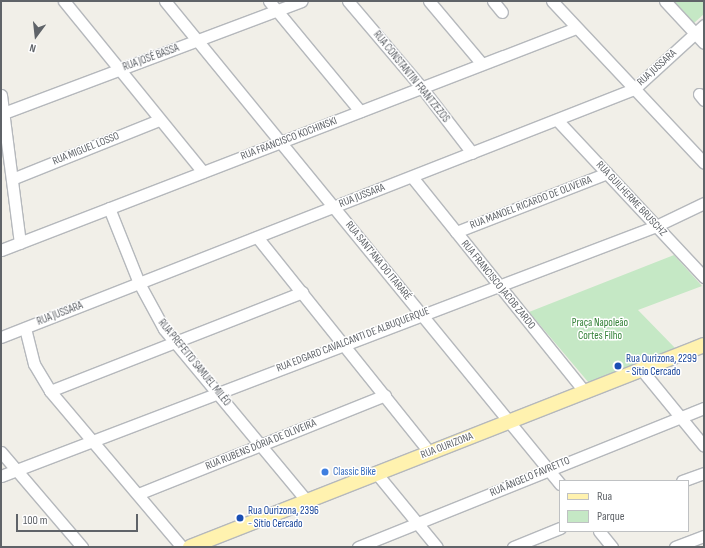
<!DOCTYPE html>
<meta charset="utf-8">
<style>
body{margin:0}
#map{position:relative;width:705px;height:548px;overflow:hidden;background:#f1efe8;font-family:"Sofia Sans Condensed",sans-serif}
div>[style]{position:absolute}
.green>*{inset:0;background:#c5e8c5}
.roads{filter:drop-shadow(1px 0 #b5b8bc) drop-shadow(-1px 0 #b5b8bc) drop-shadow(0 1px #b5b8bc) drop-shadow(0 -1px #b5b8bc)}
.minor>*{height:11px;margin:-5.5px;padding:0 5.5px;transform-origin:5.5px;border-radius:5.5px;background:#fff}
.major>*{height:14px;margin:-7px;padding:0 7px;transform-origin:7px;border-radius:7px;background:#fff2af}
.dots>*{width:11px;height:11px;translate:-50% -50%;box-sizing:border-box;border:2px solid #fff;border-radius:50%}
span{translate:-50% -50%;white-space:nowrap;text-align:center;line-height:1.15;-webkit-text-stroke:3px #fff;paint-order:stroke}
.street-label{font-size:11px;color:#5f6368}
.park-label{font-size:11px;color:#348238}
.transit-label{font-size:11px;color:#164399}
.left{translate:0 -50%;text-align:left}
.shop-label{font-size:11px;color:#366cbe}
.frame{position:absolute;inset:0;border:2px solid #5f6368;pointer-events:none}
.legend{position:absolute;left:559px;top:480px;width:130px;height:52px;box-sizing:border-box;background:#fff;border:1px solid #bfc1c3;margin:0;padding:5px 7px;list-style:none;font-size:12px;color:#5f6368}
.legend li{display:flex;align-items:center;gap:8px;height:20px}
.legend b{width:20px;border:1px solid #bfc1c3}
.north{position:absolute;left:16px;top:16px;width:40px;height:40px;-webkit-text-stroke:3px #fff;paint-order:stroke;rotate:195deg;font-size:11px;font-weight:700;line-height:16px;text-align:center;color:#5f6368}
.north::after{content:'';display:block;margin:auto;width:14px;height:18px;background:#5f6368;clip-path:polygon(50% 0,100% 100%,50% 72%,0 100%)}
.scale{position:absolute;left:16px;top:514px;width:122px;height:18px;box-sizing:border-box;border:2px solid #5f6368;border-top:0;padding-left:5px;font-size:12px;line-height:14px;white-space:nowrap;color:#5f6368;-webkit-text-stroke:3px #fff;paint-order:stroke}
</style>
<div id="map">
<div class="green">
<i style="clip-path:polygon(674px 1px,704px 1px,704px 14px,694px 23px)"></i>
<i style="clip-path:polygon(674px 255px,702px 286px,638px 310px,676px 349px,589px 383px,529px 312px)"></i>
</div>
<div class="roads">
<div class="minor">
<i style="left:64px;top:1px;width:220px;rotate:50.9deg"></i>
<i style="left:165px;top:1px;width:624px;rotate:50.72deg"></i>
<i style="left:269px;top:1px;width:143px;rotate:50.4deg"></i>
<i style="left:348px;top:1px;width:114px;rotate:49.6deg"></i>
<i style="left:422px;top:88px;width:82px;rotate:52.4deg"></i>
<i style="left:429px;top:1px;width:82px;rotate:49.9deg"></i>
<i style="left:493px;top:1px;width:14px;rotate:51deg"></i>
<i style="left:552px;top:1px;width:222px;rotate:46.8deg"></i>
<i style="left:665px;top:1px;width:57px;rotate:47.1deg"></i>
<i style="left:699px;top:94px;width:8px;rotate:50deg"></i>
<i style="left:1px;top:95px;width:149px;rotate:82.7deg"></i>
<i style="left:1px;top:114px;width:321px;rotate:-20.6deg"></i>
<i style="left:558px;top:121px;width:214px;rotate:46.9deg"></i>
<i style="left:412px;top:177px;width:276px;rotate:51.2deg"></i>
<i style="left:12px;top:179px;width:158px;rotate:-21.9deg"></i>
<i style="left:109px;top:208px;width:81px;rotate:68.2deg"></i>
<i style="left:139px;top:283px;width:52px;rotate:61.5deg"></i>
<i style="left:164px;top:329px;width:224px;rotate:50.3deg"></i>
<i style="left:456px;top:232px;width:162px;rotate:-21.3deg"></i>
<i style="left:257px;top:237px;width:277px;rotate:51.3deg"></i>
<i style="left:1px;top:250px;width:616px;rotate:-21.11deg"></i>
<i style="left:25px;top:328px;width:37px;rotate:76deg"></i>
<i style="left:34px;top:364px;width:31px;rotate:59deg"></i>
<i style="left:50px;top:391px;width:204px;rotate:49.8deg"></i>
<i style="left:1px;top:337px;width:680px;rotate:-21.39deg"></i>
<i style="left:634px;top:89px;width:95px;rotate:-42.4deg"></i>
<i style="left:641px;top:369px;width:99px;rotate:50.7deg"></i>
<i style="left:50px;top:391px;width:271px;rotate:-21.4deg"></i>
<i style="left:1px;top:452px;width:125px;rotate:49.5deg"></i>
<i style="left:377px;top:474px;width:94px;rotate:50.6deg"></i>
<i style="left:1px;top:476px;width:701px;rotate:-20.89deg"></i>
<i style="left:656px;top:226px;width:53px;rotate:-25.6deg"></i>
<i style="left:682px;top:481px;width:23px;rotate:-20deg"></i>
<i style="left:138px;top:494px;width:266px;rotate:-21.8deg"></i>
<i style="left:599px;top:531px;width:21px;rotate:51deg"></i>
<i style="left:358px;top:547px;width:373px;rotate:-21.9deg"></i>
<i style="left:513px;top:547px;width:51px;rotate:-22deg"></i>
<i style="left:675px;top:547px;width:31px;rotate:-21deg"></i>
</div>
<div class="major">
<i style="left:190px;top:547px;width:552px;rotate:-21.45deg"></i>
</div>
</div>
<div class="dots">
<i style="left:618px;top:366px;background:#1a4fb4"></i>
<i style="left:325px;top:472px;background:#3f7fe0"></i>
<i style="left:240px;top:518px;background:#1a4fb4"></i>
</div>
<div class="street-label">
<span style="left:151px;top:58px;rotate:-20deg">RUA JOSÉ BASSA</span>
<span style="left:657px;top:68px;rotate:-42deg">RUA JUSSARA</span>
<span style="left:411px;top:77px;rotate:51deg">RUA CONSTANTIN FRANTZEZOS</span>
<span style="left:289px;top:139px;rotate:-21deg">RUA FRANCISCO KOCHINSKI</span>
<span style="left:86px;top:149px;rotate:-22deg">RUA MIGUEL LOSSO</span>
<span style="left:362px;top:196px;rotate:-21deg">RUA JUSSARA</span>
<span style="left:631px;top:199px;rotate:47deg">RUA GUILHERME BRUSCHZ</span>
<span style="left:531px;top:203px;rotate:-21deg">RUA MANOEL RICARDO DE OLIVEIRA</span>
<span style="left:378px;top:261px;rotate:51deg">RUA SANT'ANA DO ITARARÉ</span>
<span style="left:498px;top:285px;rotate:51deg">RUA FRANCISCO JACOB ZARDO</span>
<span style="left:60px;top:314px;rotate:-21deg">RUA JUSSARA</span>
<span style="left:353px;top:340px;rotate:-21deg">RUA EDGARD CAVALCANTI DE ALBUQUERQUE</span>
<span style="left:194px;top:363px;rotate:51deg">RUA PREFEITO SAMUEL MILÉO</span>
<span style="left:261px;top:445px;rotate:-22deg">RUA RUBENS DÓRIA DE OLIVEIRA</span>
<span style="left:447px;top:446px;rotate:-21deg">RUA OURIZONA</span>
<span style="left:530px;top:477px;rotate:-23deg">RUA ÂNGELO FAVRETTO</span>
</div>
<div class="park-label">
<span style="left:600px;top:330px">Praça Napoleão<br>Cortes Filho</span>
</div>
<div class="transit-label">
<span class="left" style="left:626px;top:366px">Rua Ourizona, 2299<br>- Sítio Cercado</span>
<span class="left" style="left:248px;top:518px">Rua Ourizona, 2396<br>- Sítio Cercado</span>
</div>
<div class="shop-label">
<span class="left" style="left:333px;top:472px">Classic Bike</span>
</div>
<div class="frame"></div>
<ul class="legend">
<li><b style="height:5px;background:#fff2af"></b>Rua</li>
<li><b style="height:11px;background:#c5e8c5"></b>Parque</li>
</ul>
<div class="north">N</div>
<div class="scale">100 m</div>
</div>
